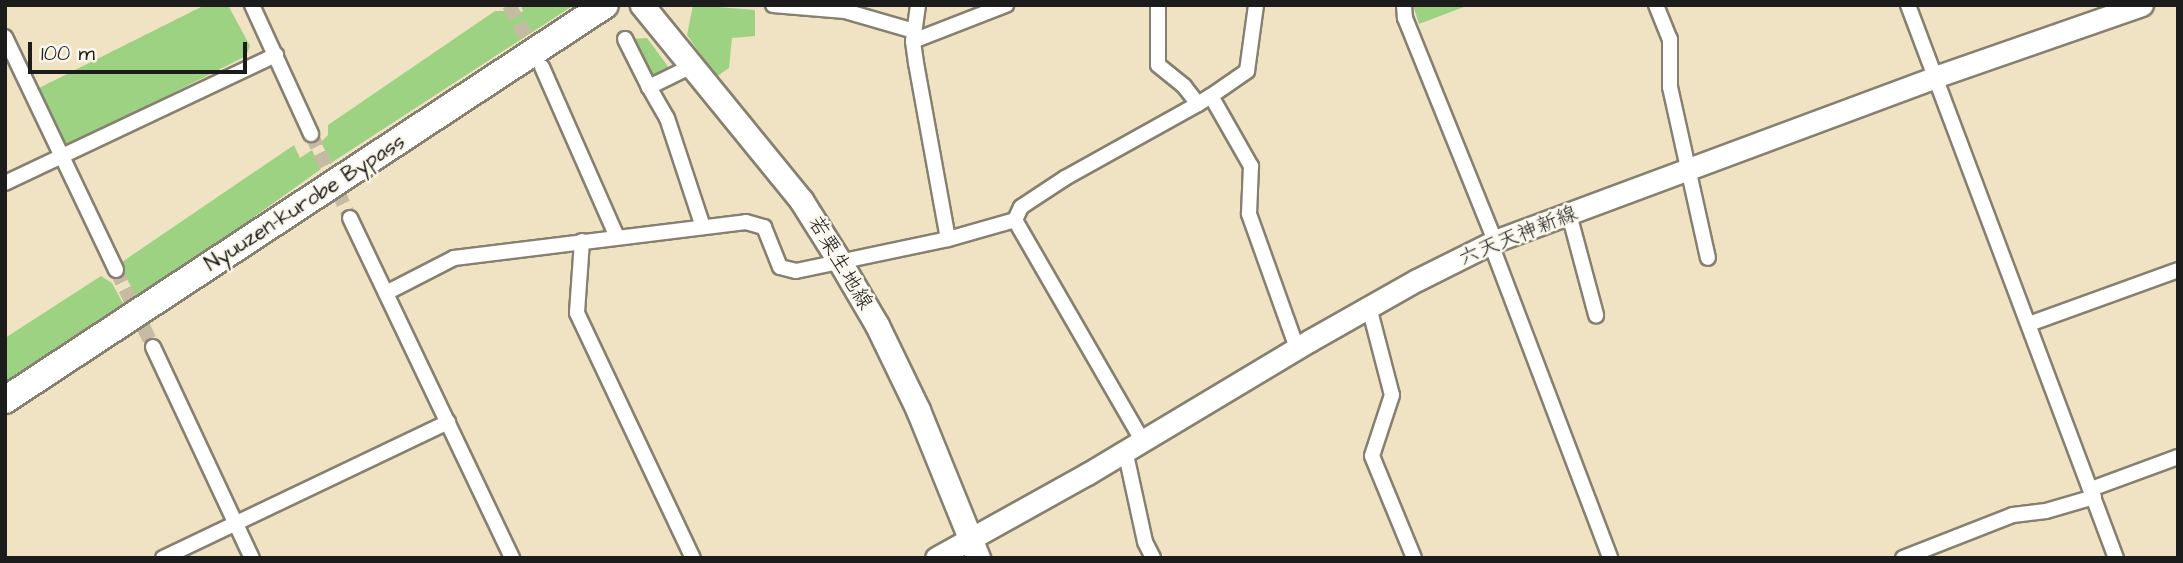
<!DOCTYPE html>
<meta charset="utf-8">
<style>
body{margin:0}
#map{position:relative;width:2183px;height:563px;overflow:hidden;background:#efe3c4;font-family:"Architects Daughter","Klee One",sans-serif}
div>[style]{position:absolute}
.green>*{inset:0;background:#9ed283}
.street-tunnel>*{height:14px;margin-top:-7px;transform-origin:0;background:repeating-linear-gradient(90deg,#c5bba2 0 14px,transparent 0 21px)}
.roads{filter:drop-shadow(2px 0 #868070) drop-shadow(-2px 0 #868070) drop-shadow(0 2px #868070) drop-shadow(0 -2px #868070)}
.street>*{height:14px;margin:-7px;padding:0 7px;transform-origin:7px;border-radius:7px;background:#fff}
.secondary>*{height:21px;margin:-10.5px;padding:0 10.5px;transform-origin:10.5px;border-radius:10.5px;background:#fff}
.primary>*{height:23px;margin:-11.5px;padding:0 11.5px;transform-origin:11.5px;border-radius:11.5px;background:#fff}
.highway>*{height:26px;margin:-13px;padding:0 13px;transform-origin:13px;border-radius:13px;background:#fff}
span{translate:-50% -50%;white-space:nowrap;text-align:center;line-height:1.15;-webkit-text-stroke:5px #fbf7ec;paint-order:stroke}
.street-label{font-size:21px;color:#1c1c1c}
.frame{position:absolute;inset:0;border:7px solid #1c1c1c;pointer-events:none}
.scale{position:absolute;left:28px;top:42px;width:219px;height:32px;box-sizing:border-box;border:4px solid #1c1c1c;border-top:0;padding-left:9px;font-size:21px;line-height:24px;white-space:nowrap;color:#1c1c1c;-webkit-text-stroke:5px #fbf7ec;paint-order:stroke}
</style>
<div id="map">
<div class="green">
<i style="clip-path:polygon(205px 5px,228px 5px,250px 46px,246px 56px,66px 147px,39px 88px)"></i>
<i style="clip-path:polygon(521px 5px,574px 5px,331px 163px,321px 142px,328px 135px,328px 125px,495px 11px,506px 11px,511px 19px,523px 11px)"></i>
<i style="clip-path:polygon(693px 5px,755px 10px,755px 36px,732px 38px,729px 68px,716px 77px,687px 35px)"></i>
<i style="clip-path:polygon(1413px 5px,1469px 5px,1419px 24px)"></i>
<i style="clip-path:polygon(647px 38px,670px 69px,651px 78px,629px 39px)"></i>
<i style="clip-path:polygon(294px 145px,300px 158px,312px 150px,321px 169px,138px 300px,119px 264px)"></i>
<i style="clip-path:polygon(101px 276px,112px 283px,126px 309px,5px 386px,5px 338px)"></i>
</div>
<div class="street-tunnel">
<i style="left:509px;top:5px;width:59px;rotate:61.7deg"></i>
<i style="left:311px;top:134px;width:93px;rotate:65.1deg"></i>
<i style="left:116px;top:270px;width:85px;rotate:64.3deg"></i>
</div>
<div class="roads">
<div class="street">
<i style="left:252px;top:5px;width:142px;rotate:65.4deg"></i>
<i style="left:773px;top:5px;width:72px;rotate:4.8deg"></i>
<i style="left:845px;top:11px;width:72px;rotate:16.2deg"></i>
<i style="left:1404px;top:5px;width:13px;rotate:86deg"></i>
<i style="left:1405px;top:18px;width:240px;rotate:68deg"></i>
<i style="left:1656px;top:5px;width:37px;rotate:68deg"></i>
<i style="left:1670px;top:39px;width:48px;rotate:90deg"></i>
<i style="left:1670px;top:87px;width:175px;rotate:77.5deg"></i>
<i style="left:1908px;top:5px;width:591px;rotate:69.39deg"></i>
<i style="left:5px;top:37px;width:258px;rotate:64.5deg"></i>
<i style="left:625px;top:39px;width:54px;rotate:63.4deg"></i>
<i style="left:913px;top:41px;width:100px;rotate:-21.2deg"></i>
<i style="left:542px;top:67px;width:186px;rotate:66.2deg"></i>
<i style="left:690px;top:67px;width:46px;rotate:154deg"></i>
<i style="left:649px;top:87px;width:36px;rotate:60deg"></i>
<i style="left:667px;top:118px;width:115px;rotate:71.7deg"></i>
<i style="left:1211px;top:96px;width:44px;rotate:-34.8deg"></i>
<i style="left:1247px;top:71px;width:67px;rotate:-82.2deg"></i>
<i style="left:1198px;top:104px;width:15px;rotate:-32deg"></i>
<i style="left:1211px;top:96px;width:81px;rotate:60.3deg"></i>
<i style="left:1251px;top:166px;width:48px;rotate:92.4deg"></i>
<i style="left:1249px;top:214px;width:142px;rotate:70.3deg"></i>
<i style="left:5px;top:183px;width:300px;rotate:-25.3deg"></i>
<i style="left:1569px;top:214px;width:105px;rotate:75deg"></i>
<i style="left:350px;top:218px;width:377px;rotate:64.5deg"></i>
<i style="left:1015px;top:220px;width:14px;rotate:-65deg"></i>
<i style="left:1021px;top:207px;width:53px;rotate:-33.4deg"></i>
<i style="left:1065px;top:178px;width:152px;rotate:-29.1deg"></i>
<i style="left:1198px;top:104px;width:23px;rotate:-128deg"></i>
<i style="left:1184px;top:86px;width:33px;rotate:-141deg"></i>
<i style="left:1158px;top:65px;width:60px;rotate:-90deg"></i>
<i style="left:948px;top:239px;width:70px;rotate:-15.8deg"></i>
<i style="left:1015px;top:220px;width:254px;rotate:60deg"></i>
<i style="left:582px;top:241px;width:72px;rotate:94deg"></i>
<i style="left:577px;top:313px;width:271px;rotate:64.7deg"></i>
<i style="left:1491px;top:244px;width:336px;rotate:69.2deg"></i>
<i style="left:386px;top:293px;width:76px;rotate:-27.2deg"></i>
<i style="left:454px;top:258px;width:294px;rotate:-7deg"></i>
<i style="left:746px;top:222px;width:19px;rotate:16deg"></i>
<i style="left:764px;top:227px;width:43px;rotate:68.2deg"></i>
<i style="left:780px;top:267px;width:16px;rotate:14deg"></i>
<i style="left:796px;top:271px;width:155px;rotate:-11.9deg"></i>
<i style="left:948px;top:239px;width:179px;rotate:-100.3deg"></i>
<i style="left:916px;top:63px;width:22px;rotate:-98deg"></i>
<i style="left:913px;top:41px;width:36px;rotate:-82deg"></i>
<i style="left:1369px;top:307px;width:91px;rotate:75.4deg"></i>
<i style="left:1392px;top:395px;width:64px;rotate:108.2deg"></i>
<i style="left:1372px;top:456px;width:110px;rotate:67.6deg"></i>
<i style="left:2029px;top:324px;width:158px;rotate:-19.9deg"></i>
<i style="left:153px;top:347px;width:233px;rotate:64.9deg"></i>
<i style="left:1125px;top:450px;width:94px;rotate:77.7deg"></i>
<i style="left:1145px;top:542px;width:18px;rotate:63deg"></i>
<i style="left:2091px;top:489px;width:93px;rotate:-20.2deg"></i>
<i style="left:163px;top:558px;width:316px;rotate:-25.5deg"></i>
<i style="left:1903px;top:558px;width:118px;rotate:-21.4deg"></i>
<i style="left:2013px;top:515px;width:33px;rotate:-7deg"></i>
<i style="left:2046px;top:511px;width:50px;rotate:-16.3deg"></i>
</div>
<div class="secondary">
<i style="left:936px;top:558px;width:173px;rotate:-29.1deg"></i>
<i style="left:1087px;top:474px;width:259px;rotate:-30.9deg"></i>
<i style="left:1309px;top:341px;width:124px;rotate:-29.5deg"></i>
<i style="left:1417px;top:280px;width:87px;rotate:-26.6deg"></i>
<i style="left:1495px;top:241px;width:470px;rotate:-20.4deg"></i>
<i style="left:1935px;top:77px;width:219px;rotate:-19.2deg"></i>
</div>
<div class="primary">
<i style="left:642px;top:5px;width:252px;rotate:50.8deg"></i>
<i style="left:801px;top:200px;width:73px;rotate:57.8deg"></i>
<i style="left:840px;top:262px;width:73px;rotate:59.6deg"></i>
<i style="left:877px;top:325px;width:94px;rotate:64.2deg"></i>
<i style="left:918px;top:410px;width:160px;rotate:67.9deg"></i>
</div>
<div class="highway">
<i style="left:5px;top:400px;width:718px;rotate:-33.36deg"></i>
</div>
</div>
<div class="street-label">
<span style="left:305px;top:203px;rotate:-33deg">Nyuuzen-kurobe Bypass</span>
<span style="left:1518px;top:236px;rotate:-22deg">六天天神新線</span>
<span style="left:840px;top:263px;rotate:59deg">若栗生地線</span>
</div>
<div class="frame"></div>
<div class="scale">100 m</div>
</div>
